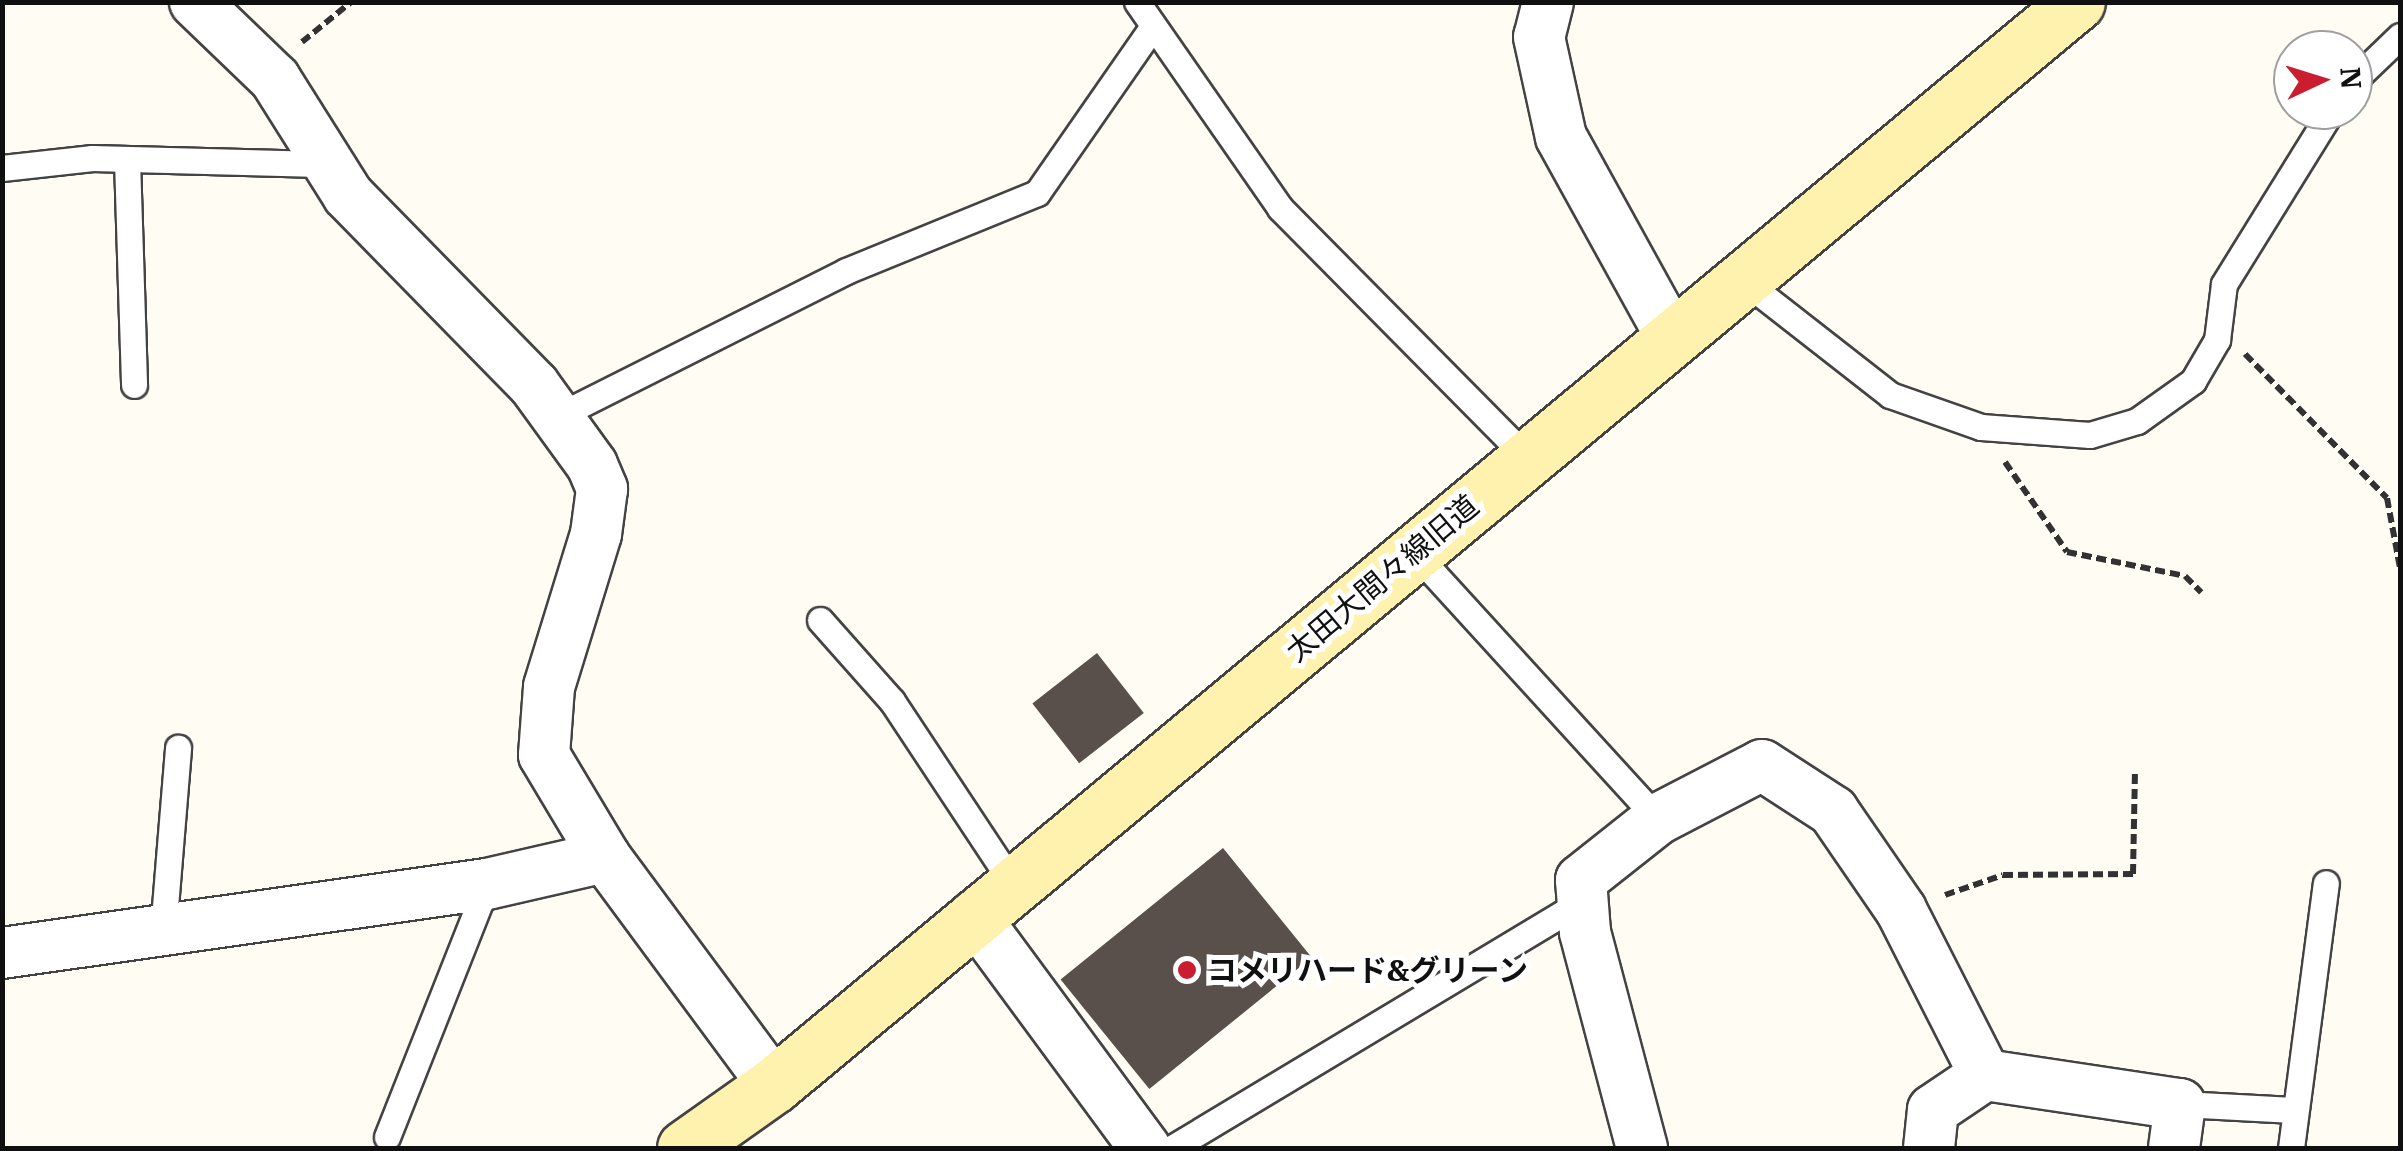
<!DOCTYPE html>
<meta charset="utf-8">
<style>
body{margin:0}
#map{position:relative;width:2403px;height:1151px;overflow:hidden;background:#fffcf3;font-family:"IBM Plex Serif","Noto Sans JP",serif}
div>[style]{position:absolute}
.building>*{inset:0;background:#59504b;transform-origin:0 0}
.path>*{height:6px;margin-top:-3px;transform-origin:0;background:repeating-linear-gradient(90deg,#323232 0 10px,transparent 0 15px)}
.roads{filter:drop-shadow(2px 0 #434343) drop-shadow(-2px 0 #434343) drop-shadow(0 2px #434343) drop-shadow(0 -2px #434343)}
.lane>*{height:25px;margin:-12.5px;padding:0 12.5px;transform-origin:12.5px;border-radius:12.5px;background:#fff}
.street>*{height:50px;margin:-25px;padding:0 25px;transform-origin:25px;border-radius:25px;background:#fff}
.secondary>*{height:55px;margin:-27.5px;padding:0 27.5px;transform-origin:27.5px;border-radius:27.5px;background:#fff1ae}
.dots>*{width:28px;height:28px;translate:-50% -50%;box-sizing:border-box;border:5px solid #fff;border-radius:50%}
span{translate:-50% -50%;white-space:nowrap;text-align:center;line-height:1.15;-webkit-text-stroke:10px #fff;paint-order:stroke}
.street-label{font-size:30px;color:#101010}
.poi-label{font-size:30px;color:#101010;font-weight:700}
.left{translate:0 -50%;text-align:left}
.frame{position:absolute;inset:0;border:5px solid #101010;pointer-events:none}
.north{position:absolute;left:2273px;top:30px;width:100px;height:100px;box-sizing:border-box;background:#fff;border:2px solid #9f9f9f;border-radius:50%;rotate:86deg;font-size:28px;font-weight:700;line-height:40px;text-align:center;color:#101010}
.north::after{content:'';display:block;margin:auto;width:35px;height:45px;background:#ca1d30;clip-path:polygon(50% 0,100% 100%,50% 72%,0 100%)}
</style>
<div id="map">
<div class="building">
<i style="left:1097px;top:653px;width:76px;height:82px;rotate:52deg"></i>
<i style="left:1223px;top:848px;width:141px;height:209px;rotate:51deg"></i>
</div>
<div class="path">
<i style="left:302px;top:42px;width:63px;rotate:-39.2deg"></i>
<i style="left:2245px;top:354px;width:202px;rotate:45.4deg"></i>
<i style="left:2387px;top:498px;width:71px;rotate:79.5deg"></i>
<i style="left:2005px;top:462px;width:109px;rotate:55.4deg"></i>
<i style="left:2067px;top:552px;width:120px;rotate:11.5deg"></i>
<i style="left:2185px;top:576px;width:23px;rotate:45deg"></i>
<i style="left:1945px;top:895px;width:61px;rotate:-19deg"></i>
<i style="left:2003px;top:875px;width:130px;rotate:-0.4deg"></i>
<i style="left:2133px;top:874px;width:100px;rotate:-88.9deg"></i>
</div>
<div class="roads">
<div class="lane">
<i style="left:1137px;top:2px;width:251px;rotate:55.2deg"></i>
<i style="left:1280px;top:208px;width:350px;rotate:45.3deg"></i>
<i style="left:2353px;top:81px;width:65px;rotate:-43.8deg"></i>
<i style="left:127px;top:160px;width:225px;rotate:88.2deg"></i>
<i style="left:2px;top:168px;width:91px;rotate:-6.3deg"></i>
<i style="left:92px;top:158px;width:237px;rotate:1.5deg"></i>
<i style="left:1743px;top:280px;width:187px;rotate:38deg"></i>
<i style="left:1890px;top:395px;width:96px;rotate:19.4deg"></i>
<i style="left:1981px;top:427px;width:109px;rotate:4.2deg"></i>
<i style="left:2090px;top:435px;width:49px;rotate:-16.6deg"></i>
<i style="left:2137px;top:421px;width:69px;rotate:-35.5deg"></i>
<i style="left:2193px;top:381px;width:48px;rotate:-59.7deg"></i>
<i style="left:2217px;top:340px;width:56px;rotate:-82.9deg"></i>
<i style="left:2224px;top:284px;width:205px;rotate:-58.2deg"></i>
<i style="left:560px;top:415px;width:320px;rotate:-26.7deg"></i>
<i style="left:846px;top:271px;width:206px;rotate:-22.2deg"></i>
<i style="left:1037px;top:193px;width:203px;rotate:-55.2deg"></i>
<i style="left:1413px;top:551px;width:363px;rotate:47.6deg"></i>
<i style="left:820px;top:620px;width:108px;rotate:48.4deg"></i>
<i style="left:892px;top:701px;width:219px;rotate:56.5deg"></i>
<i style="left:163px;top:931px;width:184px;rotate:-85.3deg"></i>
<i style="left:2180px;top:1104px;width:115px;rotate:3deg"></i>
<i style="left:387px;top:1137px;width:272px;rotate:-68.4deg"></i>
<i style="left:1172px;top:1148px;width:482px;rotate:-31deg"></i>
<i style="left:2291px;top:1148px;width:267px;rotate:-82.5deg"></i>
</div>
<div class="street">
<i style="left:195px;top:2px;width:111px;rotate:43.9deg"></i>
<i style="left:275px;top:79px;width:137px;rotate:57.8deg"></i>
<i style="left:348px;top:195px;width:266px;rotate:45.6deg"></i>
<i style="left:534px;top:385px;width:99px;rotate:54.1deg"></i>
<i style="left:592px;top:465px;width:26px;rotate:67deg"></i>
<i style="left:602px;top:489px;width:45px;rotate:97.6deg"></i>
<i style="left:596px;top:534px;width:160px;rotate:107.1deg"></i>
<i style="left:549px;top:687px;width:68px;rotate:94.2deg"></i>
<i style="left:544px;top:755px;width:119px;rotate:59.1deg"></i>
<i style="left:605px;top:857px;width:284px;rotate:53.5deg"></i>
<i style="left:1548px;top:2px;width:36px;rotate:104deg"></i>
<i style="left:1539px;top:37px;width:102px;rotate:77.6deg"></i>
<i style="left:1561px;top:137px;width:230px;rotate:61.1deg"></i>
<i style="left:974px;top:916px;width:288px;rotate:53.6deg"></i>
<i style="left:2px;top:953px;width:490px;rotate:-8.1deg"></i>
<i style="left:487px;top:884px;width:121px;rotate:-12.9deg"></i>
<i style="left:1642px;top:1148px;width:223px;rotate:-104.8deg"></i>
<i style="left:1585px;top:932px;width:52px;rotate:-94.4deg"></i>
<i style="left:1581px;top:880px;width:98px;rotate:-38.4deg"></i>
<i style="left:1658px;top:819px;width:117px;rotate:-27.4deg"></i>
<i style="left:1762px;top:765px;width:85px;rotate:32.9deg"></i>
<i style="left:1833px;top:811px;width:120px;rotate:55.5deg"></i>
<i style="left:1901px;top:910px;width:185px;rotate:63deg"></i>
<i style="left:1929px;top:1148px;width:38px;rotate:-84deg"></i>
<i style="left:1933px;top:1110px;width:63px;rotate:-33.9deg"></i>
<i style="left:1985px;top:1075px;width:197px;rotate:8.5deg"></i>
<i style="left:2180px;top:1104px;width:44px;rotate:97.8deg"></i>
</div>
<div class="secondary">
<i style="left:685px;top:1148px;width:109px;rotate:-35.3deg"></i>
<i style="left:774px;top:1085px;width:1694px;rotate:-39.73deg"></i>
</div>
</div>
<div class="dots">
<i style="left:1187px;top:970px;background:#ca1d30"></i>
</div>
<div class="street-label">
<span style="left:1382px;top:578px;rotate:-40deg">太田大間々線旧道</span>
</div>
<div class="poi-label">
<span class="left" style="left:1207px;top:970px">コメリハード&amp;グリーン</span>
</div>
<div class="frame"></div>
<div class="north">N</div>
</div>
